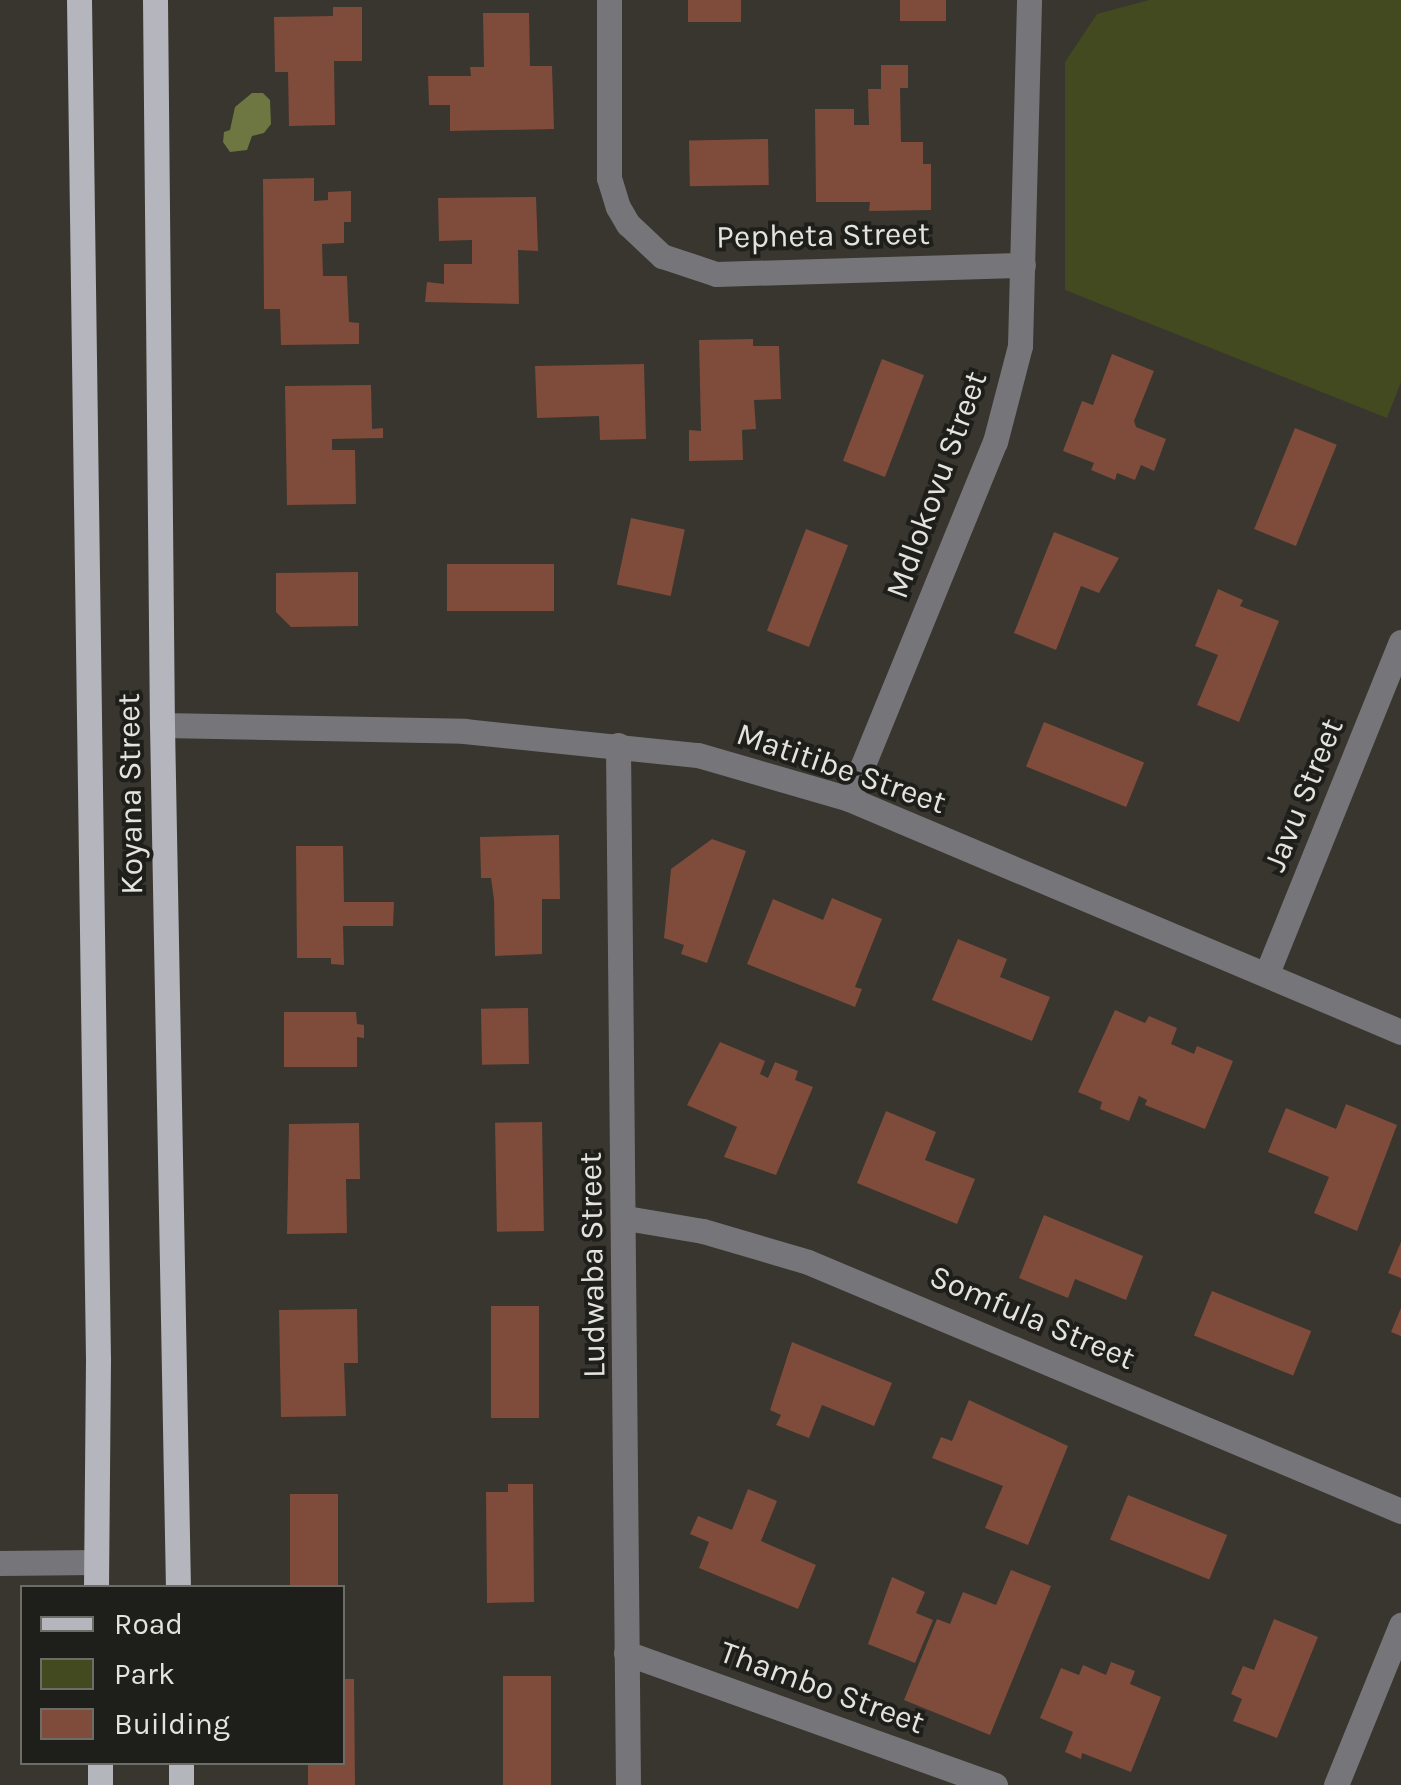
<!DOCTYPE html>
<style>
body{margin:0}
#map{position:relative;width:1401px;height:1785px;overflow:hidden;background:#38362e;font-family:Karla,sans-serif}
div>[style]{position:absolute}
.green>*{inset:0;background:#444a1f}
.forest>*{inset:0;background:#6e7641}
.building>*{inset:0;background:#7f4b3b;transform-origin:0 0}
.minor>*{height:25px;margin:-12.5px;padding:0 12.5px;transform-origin:12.5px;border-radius:12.5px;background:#76767a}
.major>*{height:25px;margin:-12.5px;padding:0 12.5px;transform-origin:12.5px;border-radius:12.5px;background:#b4b5bd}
span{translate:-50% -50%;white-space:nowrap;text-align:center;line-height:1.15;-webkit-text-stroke:8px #1e1e1a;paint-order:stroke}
.street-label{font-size:32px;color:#e4e3de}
.legend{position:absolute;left:20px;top:1585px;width:325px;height:180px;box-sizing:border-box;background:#1e1e1a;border:2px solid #6d6d68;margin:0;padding:12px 18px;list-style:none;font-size:30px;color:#e4e3de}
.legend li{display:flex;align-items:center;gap:20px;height:50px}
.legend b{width:50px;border:2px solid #6d6d68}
</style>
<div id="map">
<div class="green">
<i style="clip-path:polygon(1149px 0,1401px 0,1401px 382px,1387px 418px,1065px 290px,1065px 62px,1097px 14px)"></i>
</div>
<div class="forest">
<i style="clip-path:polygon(252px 93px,263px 93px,270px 100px,271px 124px,264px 133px,252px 136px,247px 150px,230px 152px,223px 142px,224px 132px,230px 130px,235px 107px)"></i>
</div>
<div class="building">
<i style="left:688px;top:0;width:53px;height:22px"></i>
<i style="left:900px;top:0;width:46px;height:21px"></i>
<i style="clip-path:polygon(333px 7px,362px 7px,362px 61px,334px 61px,335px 125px,289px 126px,288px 72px,275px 72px,274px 17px,333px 16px)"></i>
<i style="clip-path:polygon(483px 13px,529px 13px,530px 66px,552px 66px,554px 129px,450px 131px,450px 105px,429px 105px,428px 76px,471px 76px,470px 67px,484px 67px)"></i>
<i style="clip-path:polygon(881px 65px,908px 65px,908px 88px,900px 88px,901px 142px,923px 142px,923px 164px,931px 164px,931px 210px,869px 211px,870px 202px,816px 202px,815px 109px,854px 109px,854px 125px,869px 125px,868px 89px,881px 89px)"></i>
<i style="left:768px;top:139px;width:46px;height:79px;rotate:89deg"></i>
<i style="clip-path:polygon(314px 178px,314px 201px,328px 200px,328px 192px,351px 191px,351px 222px,344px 222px,344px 243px,322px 244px,323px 276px,347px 276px,349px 322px,359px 323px,359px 344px,281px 345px,280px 309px,264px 309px,263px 179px)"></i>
<i style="clip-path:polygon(536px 197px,538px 251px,518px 250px,519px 304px,425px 302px,427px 282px,444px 284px,444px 264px,472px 264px,472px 240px,439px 241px,438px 198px)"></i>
<i style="clip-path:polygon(753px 339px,753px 346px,779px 346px,781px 399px,754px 400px,756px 429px,742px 430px,743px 460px,689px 461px,689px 430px,701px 431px,699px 340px)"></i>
<i style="clip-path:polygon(1112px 354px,1154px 371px,1134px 421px,1136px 427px,1166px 439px,1154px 471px,1141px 465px,1135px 480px,1117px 473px,1115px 480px,1091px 470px,1094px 463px,1063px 451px,1082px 401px,1093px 405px)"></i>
<i style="left:882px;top:359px;width:45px;height:109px;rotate:21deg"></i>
<i style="clip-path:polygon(644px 364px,646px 439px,600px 440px,599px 416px,537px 418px,535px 366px)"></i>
<i style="clip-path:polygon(371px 385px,372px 429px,383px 428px,383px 438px,332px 439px,332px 450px,355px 450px,356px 504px,287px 505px,285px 386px)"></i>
<i style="left:1295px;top:428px;width:45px;height:109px;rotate:22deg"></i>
<i style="left:631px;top:518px;width:55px;height:68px;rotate:12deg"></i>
<i style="left:806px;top:529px;width:45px;height:109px;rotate:21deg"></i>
<i style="clip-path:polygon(1054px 532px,1119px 558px,1099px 593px,1081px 586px,1056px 650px,1014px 633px)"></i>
<i style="left:554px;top:564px;width:47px;height:107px;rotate:90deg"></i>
<i style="clip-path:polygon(358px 572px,358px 626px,291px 627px,276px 612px,276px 573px)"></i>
<i style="clip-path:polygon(1218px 589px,1243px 600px,1240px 606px,1279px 621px,1239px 722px,1197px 705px,1218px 655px,1195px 646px)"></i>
<i style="left:1044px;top:722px;width:108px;height:48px;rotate:22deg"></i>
<i style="clip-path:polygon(559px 835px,560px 899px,542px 899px,542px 954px,495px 956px,494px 900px,491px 878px,481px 878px,480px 837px)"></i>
<i style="clip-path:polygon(712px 839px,746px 851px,707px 963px,681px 954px,684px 945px,664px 938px,671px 869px)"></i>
<i style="clip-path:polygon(296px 846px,343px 846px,344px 902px,394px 902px,393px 926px,343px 926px,344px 965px,331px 964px,331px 958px,297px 958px)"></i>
<i style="clip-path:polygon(832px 898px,882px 919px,855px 987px,862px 989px,855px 1007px,747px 964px,773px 899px,823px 920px)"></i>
<i style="clip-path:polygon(958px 939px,1007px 959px,1000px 977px,1050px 997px,1032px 1041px,932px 1000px)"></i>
<i style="left:528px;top:1008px;width:56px;height:47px;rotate:89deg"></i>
<i style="clip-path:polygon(1115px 1010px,1145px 1023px,1149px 1016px,1177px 1028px,1171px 1044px,1194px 1054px,1197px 1046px,1233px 1061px,1205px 1129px,1145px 1105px,1147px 1100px,1139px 1096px,1129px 1121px,1100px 1109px,1102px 1102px,1078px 1092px)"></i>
<i style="clip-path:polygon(284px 1012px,356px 1012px,357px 1024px,364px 1025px,364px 1038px,357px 1037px,357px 1067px,284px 1067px)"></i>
<i style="clip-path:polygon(720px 1042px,765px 1061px,760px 1074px,768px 1078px,775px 1062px,798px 1071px,795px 1080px,813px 1087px,776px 1175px,724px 1157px,737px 1127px,687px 1105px)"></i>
<i style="clip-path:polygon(1346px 1104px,1397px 1125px,1357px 1231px,1314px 1213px,1329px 1177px,1268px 1152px,1286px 1108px,1336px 1129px)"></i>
<i style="clip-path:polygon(886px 1111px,936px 1132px,925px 1160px,975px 1179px,957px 1224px,857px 1183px)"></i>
<i style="left:542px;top:1122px;width:109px;height:47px;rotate:89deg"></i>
<i style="clip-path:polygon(359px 1123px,360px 1179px,346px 1179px,347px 1233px,287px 1234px,289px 1124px)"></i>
<i style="clip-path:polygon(1044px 1215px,1143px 1256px,1126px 1300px,1075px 1279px,1068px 1298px,1019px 1278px)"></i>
<i style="clip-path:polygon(1401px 1242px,1401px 1278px,1388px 1273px)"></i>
<i style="left:1212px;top:1291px;width:107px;height:48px;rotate:22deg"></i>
<i style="left:491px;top:1306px;width:48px;height:112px"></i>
<i style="clip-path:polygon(1401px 1308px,1401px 1336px,1391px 1332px)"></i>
<i style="clip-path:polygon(357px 1309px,358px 1363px,344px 1363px,346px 1416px,281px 1417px,279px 1310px)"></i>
<i style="clip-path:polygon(792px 1342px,892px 1383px,874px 1426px,822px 1405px,809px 1438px,776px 1425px,781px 1415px,770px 1410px)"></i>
<i style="clip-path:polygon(969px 1400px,1068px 1446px,1028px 1545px,985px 1528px,1003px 1486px,932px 1458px,941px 1437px,952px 1441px)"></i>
<i style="clip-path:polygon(508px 1484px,533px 1484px,534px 1602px,487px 1603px,486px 1492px,508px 1492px)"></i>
<i style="clip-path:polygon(748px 1489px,777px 1501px,761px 1541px,816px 1565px,798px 1609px,699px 1568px,709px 1542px,690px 1534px,698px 1516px,732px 1530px)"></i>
<i style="left:290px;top:1494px;width:48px;height:94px"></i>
<i style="left:1128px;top:1495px;width:107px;height:48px;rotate:22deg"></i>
<i style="clip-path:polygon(1011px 1570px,1051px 1586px,990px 1735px,904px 1700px,937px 1619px,950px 1624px,963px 1592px,996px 1605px)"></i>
<i style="clip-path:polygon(892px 1577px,925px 1592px,916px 1613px,933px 1620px,915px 1663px,868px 1644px)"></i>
<i style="clip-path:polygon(1274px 1619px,1318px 1637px,1277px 1738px,1233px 1721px,1242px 1699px,1231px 1694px,1243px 1666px,1254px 1670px)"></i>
<i style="clip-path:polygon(1111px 1662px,1135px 1671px,1130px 1684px,1161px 1697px,1131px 1772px,1082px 1753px,1081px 1759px,1065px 1752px,1073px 1732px,1040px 1718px,1061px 1668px,1079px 1675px,1083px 1665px,1106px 1675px)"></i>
<i style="left:503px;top:1676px;width:48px;height:109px"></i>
<i style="clip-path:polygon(342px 1679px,354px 1679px,355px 1785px,308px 1785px,308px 1762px,342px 1762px)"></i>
</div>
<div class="minor">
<i style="left:609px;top:0;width:178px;rotate:90deg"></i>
<i style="left:609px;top:178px;width:30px;rotate:73deg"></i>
<i style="left:618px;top:207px;width:20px;rotate:60deg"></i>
<i style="left:628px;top:224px;width:47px;rotate:43.3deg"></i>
<i style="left:662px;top:256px;width:57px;rotate:18.4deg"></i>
<i style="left:716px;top:274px;width:307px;rotate:-1.7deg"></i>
<i style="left:162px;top:725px;width:302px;rotate:1.1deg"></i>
<i style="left:464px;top:731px;width:235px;rotate:5.9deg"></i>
<i style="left:698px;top:755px;width:157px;rotate:16.2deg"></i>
<i style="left:849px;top:799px;width:599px;rotate:22.88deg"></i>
<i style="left:618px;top:745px;width:1040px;rotate:89.45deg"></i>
<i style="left:849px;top:799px;width:386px;rotate:-67.8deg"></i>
<i style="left:995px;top:442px;width:99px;rotate:-75.4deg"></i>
<i style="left:1020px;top:346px;width:346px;rotate:-88.5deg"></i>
<i style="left:1267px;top:973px;width:357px;rotate:-68deg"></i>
<i style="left:626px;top:1218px;width:78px;rotate:9.6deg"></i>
<i style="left:703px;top:1231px;width:109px;rotate:16.4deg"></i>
<i style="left:808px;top:1262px;width:643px;rotate:22.78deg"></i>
<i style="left:0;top:1563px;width:96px;rotate:-0.6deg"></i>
<i style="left:626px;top:1653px;width:392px;rotate:19.7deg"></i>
<i style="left:1336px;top:1785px;width:173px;rotate:-67.9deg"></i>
</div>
<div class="major">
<i style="left:79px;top:0;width:1359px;rotate:89.2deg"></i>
<i style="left:98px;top:1359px;width:229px;rotate:90.5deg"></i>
<i style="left:155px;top:0;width:725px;rotate:89.45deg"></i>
<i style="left:162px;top:725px;width:863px;rotate:88.94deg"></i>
<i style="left:100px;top:1762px;width:23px;rotate:90deg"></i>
<i style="left:181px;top:1762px;width:23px;rotate:90deg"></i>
</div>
<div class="street-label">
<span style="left:823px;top:236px;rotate:-1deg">Pepheta Street</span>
<span style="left:937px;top:485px;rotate:-70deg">Mdlokovu Street</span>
<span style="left:841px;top:769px;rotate:19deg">Matitibe Street</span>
<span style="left:131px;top:794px;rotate:-91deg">Koyana Street</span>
<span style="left:1304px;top:795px;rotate:-68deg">Javu Street</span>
<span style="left:593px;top:1265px;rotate:-91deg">Ludwaba Street</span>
<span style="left:1032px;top:1318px;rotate:23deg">Somfula Street</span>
<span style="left:822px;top:1688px;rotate:20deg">Thambo Street</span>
</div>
<ul class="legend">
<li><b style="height:12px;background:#b4b5bd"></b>Road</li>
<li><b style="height:28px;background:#444a1f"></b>Park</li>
<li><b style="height:28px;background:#7f4b3b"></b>Building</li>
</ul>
</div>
